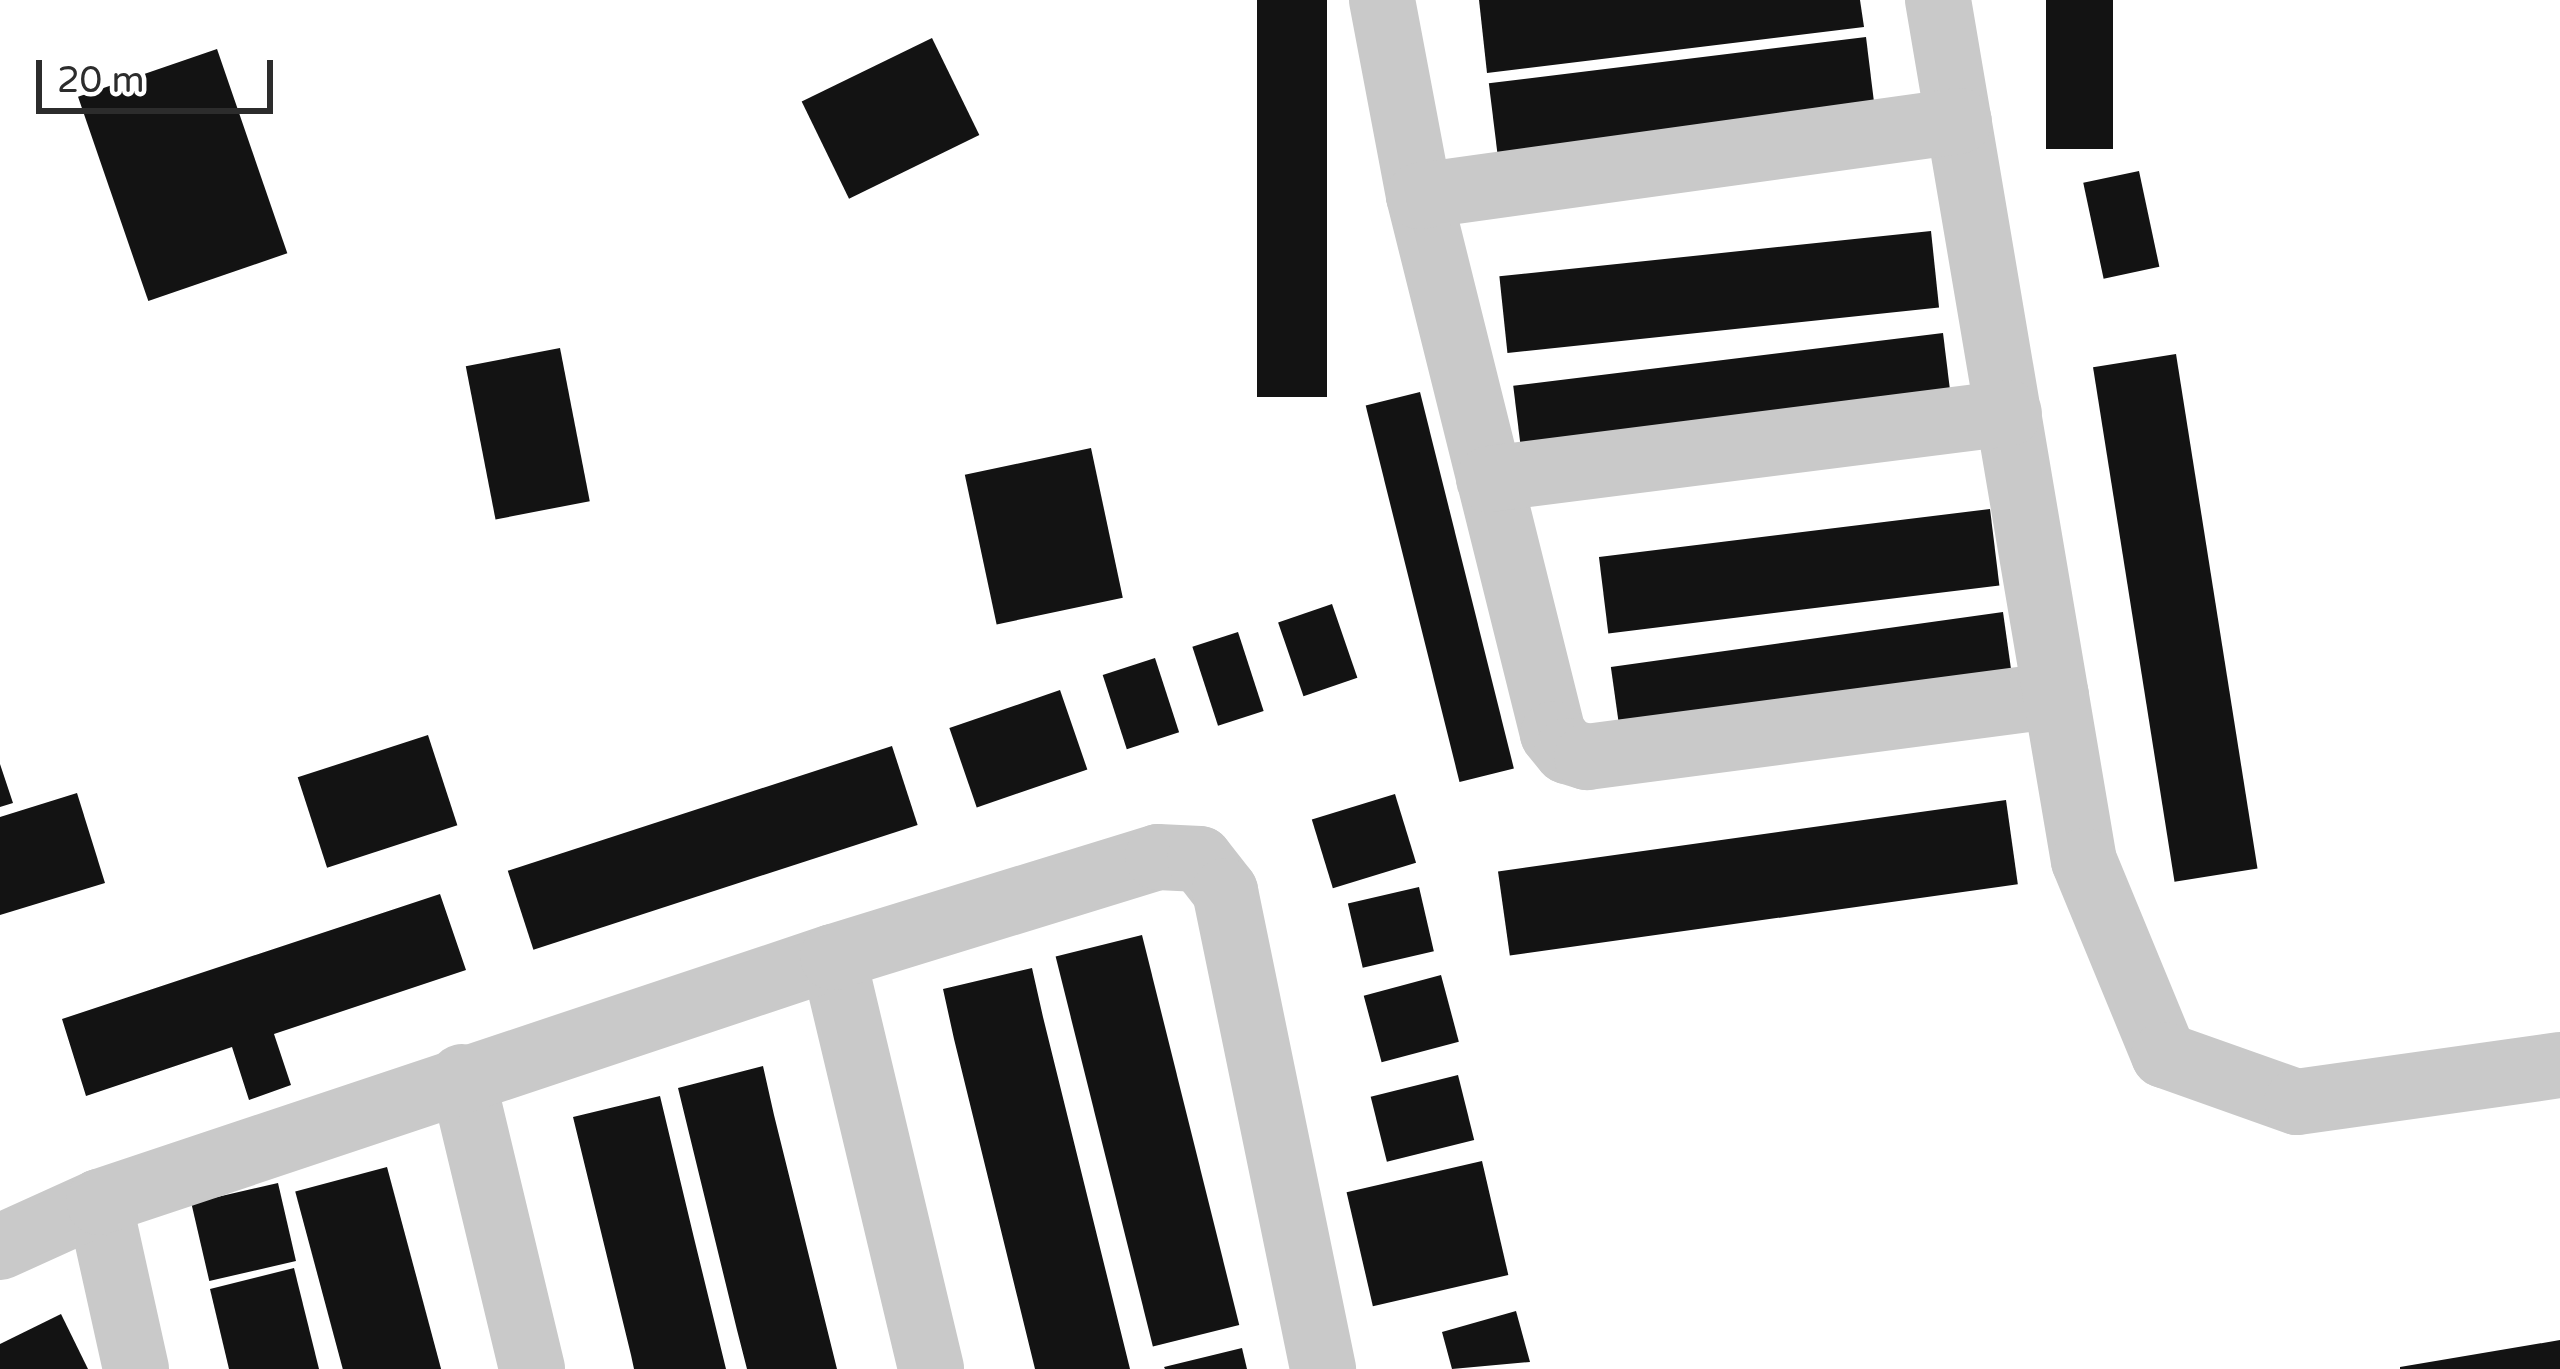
<!DOCTYPE html>
<style>
body{margin:0}
#map{position:relative;width:2560px;height:1369px;overflow:hidden;background:#fff;font-family:"Varela Round",sans-serif}
div>[style]{position:absolute}
.building>*{inset:0;background:#131313;transform-origin:0 0}
.minor>*{height:66px;margin:-33px;padding:0 33px;transform-origin:33px;border-radius:33px;background:#c9c9c9}
span{translate:-50% -50%;white-space:nowrap;text-align:center;line-height:1.15;-webkit-text-stroke:12px #fff;paint-order:stroke}
.scale{position:absolute;left:36px;top:60px;width:237px;height:54px;box-sizing:border-box;border:6px solid #2c2c2c;border-top:0;padding-left:15px;font-size:36px;line-height:42px;white-space:nowrap;color:#2c2c2c;-webkit-text-stroke:9px #fff;paint-order:stroke}
</style>
<div id="map">
<div class="building">
<i style="left:1257px;top:0;width:70px;height:397px"></i>
<i style="clip-path:polygon(1479px 0,1860px 0,1864px 27px,1487px 73px)"></i>
<i style="left:2046px;top:0;width:67px;height:149px"></i>
<i style="left:1866px;top:37px;width:77px;height:380px;rotate:83deg"></i>
<i style="left:932px;top:38px;width:108px;height:145px;rotate:64deg"></i>
<i style="left:217px;top:49px;width:216px;height:147px;rotate:71deg"></i>
<i style="left:2139px;top:171px;width:98px;height:57px;rotate:78deg"></i>
<i style="left:1931px;top:231px;width:77px;height:434px;rotate:84deg"></i>
<i style="left:1943px;top:333px;width:78px;height:433px;rotate:83deg"></i>
<i style="left:560px;top:348px;width:156px;height:96px;rotate:79deg"></i>
<i style="left:2176px;top:354px;width:521px;height:84px;rotate:81deg"></i>
<i style="left:1420px;top:392px;width:388px;height:56px;rotate:76deg"></i>
<i style="left:1091px;top:448px;width:153px;height:129px;rotate:78deg"></i>
<i style="left:1990px;top:509px;width:77px;height:394px;rotate:83deg"></i>
<i style="left:1332px;top:604px;width:78px;height:57px;rotate:71deg"></i>
<i style="left:2003px;top:612px;width:78px;height:396px;rotate:82deg"></i>
<i style="left:1238px;top:632px;width:83px;height:48px;rotate:72deg"></i>
<i style="left:1155px;top:658px;width:78px;height:55px;rotate:72deg"></i>
<i style="left:1060px;top:690px;width:84px;height:117px;rotate:71deg"></i>
<i style="left:428px;top:735px;width:95px;height:137px;rotate:72deg"></i>
<i style="left:892px;top:746px;width:83px;height:404px;rotate:72deg"></i>
<i style="clip-path:polygon(0 764px,13px 803px,0 807px)"></i>
<i style="clip-path:polygon(77px 793px,105px 883px,0 915px,0 817px)"></i>
<i style="left:1395px;top:794px;width:72px;height:87px;rotate:73deg"></i>
<i style="left:2006px;top:800px;width:85px;height:513px;rotate:82deg"></i>
<i style="left:1419px;top:887px;width:66px;height:73px;rotate:77deg"></i>
<i style="clip-path:polygon(440px 894px,466px 970px,274px 1034px,291px 1085px,249px 1100px,232px 1047px,86px 1096px,62px 1019px)"></i>
<i style="left:1142px;top:935px;width:402px;height:89px;rotate:76deg"></i>
<i style="clip-path:polygon(1032px 968px,1043px 1017px,1130px 1369px,1035px 1369px,954px 1039px,943px 989px)"></i>
<i style="left:1441px;top:975px;width:69px;height:80px;rotate:75deg"></i>
<i style="clip-path:polygon(763px 1066px,774px 1115px,837px 1369px,747px 1369px,737px 1330px,678px 1088px)"></i>
<i style="left:1458px;top:1075px;width:67px;height:90px;rotate:76deg"></i>
<i style="clip-path:polygon(660px 1096px,694px 1238px,726px 1369px,634px 1369px,631px 1355px,573px 1117px)"></i>
<i style="left:1482px;top:1161px;width:117px;height:139px;rotate:77deg"></i>
<i style="left:387px;top:1167px;width:209px;height:95px;rotate:75deg"></i>
<i style="left:278px;top:1183px;width:80px;height:89px;rotate:77deg"></i>
<i style="clip-path:polygon(294px 1268px,319px 1369px,229px 1369px,210px 1289px)"></i>
<i style="clip-path:polygon(1516px 1311px,1530px 1362px,1452px 1369px,1442px 1332px)"></i>
<i style="clip-path:polygon(61px 1314px,88px 1369px,0 1369px,0 1344px)"></i>
<i style="clip-path:polygon(2560px 1340px,2560px 1369px,2400px 1369px,2400px 1367px)"></i>
<i style="clip-path:polygon(1242px 1348px,1247px 1369px,1165px 1369px,1164px 1367px)"></i>
</div>
<div class="minor">
<i style="left:1382px;top:0;width:199px;rotate:79.3deg"></i>
<i style="left:1419px;top:196px;width:554px;rotate:76.01deg"></i>
<i style="left:1553px;top:734px;width:22px;rotate:51deg"></i>
<i style="left:1567px;top:751px;width:21px;rotate:17deg"></i>
<i style="left:1587px;top:757px;width:473px;rotate:-7.5deg"></i>
<i style="left:1938px;top:0;width:873px;rotate:80.38deg"></i>
<i style="left:2084px;top:861px;width:210px;rotate:67.6deg"></i>
<i style="left:2164px;top:1055px;width:141px;rotate:19.5deg"></i>
<i style="left:2297px;top:1102px;width:266px;rotate:-8deg"></i>
<i style="left:1419px;top:196px;width:545px;rotate:-7.91deg"></i>
<i style="left:1489px;top:479px;width:524px;rotate:-7.23deg"></i>
<i style="left:833px;top:957px;width:423px;rotate:76.6deg"></i>
<i style="left:462px;top:1077px;width:300px;rotate:76.5deg"></i>
<i style="left:99px;top:1202px;width:171px;rotate:77.5deg"></i>
<i style="left:0;top:1247px;width:109px;rotate:-24.4deg"></i>
<i style="left:99px;top:1202px;width:774px;rotate:-18.46deg"></i>
<i style="left:833px;top:957px;width:340px;rotate:-17.1deg"></i>
<i style="left:1158px;top:857px;width:42px;rotate:2.7deg"></i>
<i style="left:1200px;top:859px;width:41px;rotate:52deg"></i>
<i style="left:1225px;top:891px;width:488px;rotate:78.4deg"></i>
</div>
<div class="scale">20 m</div>
</div>
